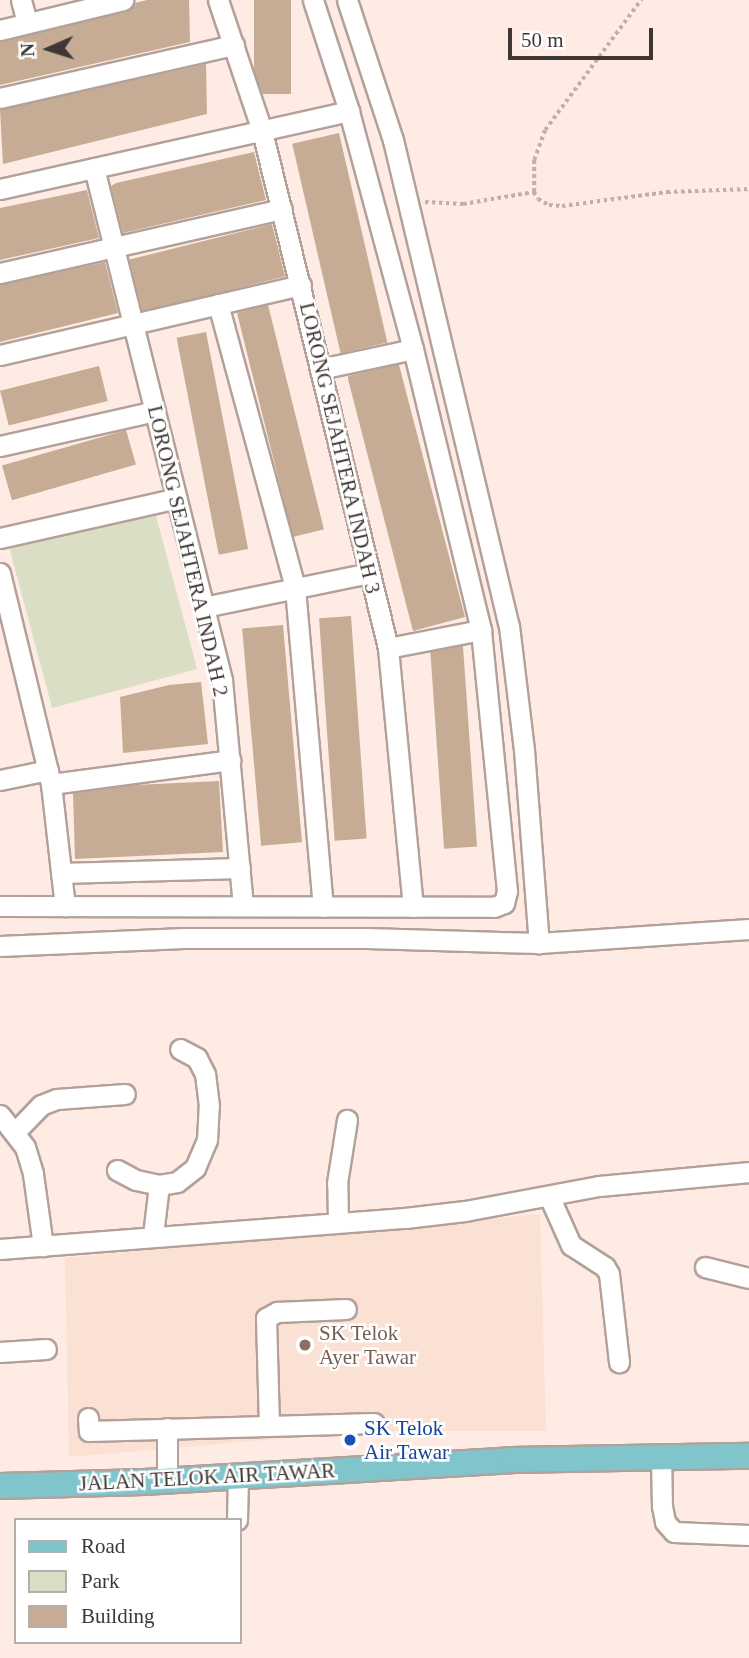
<!DOCTYPE html>
<style>
body{margin:0}
#map{position:relative;width:749px;height:1658px;overflow:hidden;background:#feebe3;font-family:"Times New Roman",serif}
div>[style]{position:absolute}
.built>*{inset:0;background:#fbe0d4}
.green>*{inset:0;background:#d9dec5;transform-origin:0 0}
.building>*{inset:0;background:#c6ac94;transform-origin:0 0}
.path>*{height:3.5px;margin-top:-1.75px;transform-origin:0;background:repeating-linear-gradient(90deg,#bfb0aa 0 3.5px,transparent 0 7px)}
.roads{filter:drop-shadow(2px 0 #b3a199) drop-shadow(-2px 0 #b3a199) drop-shadow(0 2px #b3a199) drop-shadow(0 -2px #b3a199)}
.minor>*{height:19px;margin:-9.5px;padding:0 9.5px;transform-origin:9.5px;border-radius:9.5px;background:#fff}
.major>*{height:24px;margin:-12px;padding:0 12px;transform-origin:12px;border-radius:12px;background:#80c4cc}
.dots>*{width:19px;height:19px;translate:-50% -50%;box-sizing:border-box;border:4px solid #fff;border-radius:50%}
span{translate:-50% -50%;white-space:nowrap;text-align:center;line-height:1.15;-webkit-text-stroke:5px #fff;paint-order:stroke}
.street-label{font-size:21px;color:#3f3734}
.education-label{font-size:21px;color:#785e54}
.left{translate:0 -50%;text-align:left}
.transit-label{font-size:21px;color:#164399}
.legend{position:absolute;left:14px;top:1518px;width:228px;height:126px;box-sizing:border-box;background:#fff;border:2px solid #b2afae;margin:0;padding:9px 12px;list-style:none;font-size:21px;color:#3f3734}
.legend li{display:flex;align-items:center;gap:14px;height:35px}
.legend b{width:35px;border:2px solid #b2afae}
.north{position:absolute;left:14px;top:14px;width:70px;height:70px;-webkit-text-stroke:5px #fff;paint-order:stroke;rotate:267deg;font-size:19px;font-weight:700;line-height:28px;text-align:center;color:#3f3734}
.north::after{content:'';display:block;margin:auto;width:24px;height:32px;background:#3f3734;clip-path:polygon(50% 0,100% 100%,50% 72%,0 100%)}
.scale{position:absolute;left:508px;top:28px;width:145px;height:32px;box-sizing:border-box;border:4px solid #3f3734;border-top:0;padding-left:9px;font-size:21px;line-height:24px;white-space:nowrap;color:#3f3734;-webkit-text-stroke:5px #fff;paint-order:stroke}
</style>
<div id="map">
<div class="built">
<i style="clip-path:polygon(540px 1214px,546px 1431px,368px 1431px,69px 1457px,65px 1258px)"></i>
</div>
<div class="green">
<i style="left:152px;top:501px;width:174px;height:150px;rotate:75deg"></i>
</div>
<div class="building">
<i style="clip-path:polygon(147px 0,189px 0,190px 42px,0 85px,0 42px,126px 12px,135px 3px)"></i>
<i style="left:254px;top:0;width:37px;height:94px"></i>
<i style="clip-path:polygon(206px 64px,207px 114px,3px 164px,0 110px)"></i>
<i style="left:339px;top:133px;width:215px;height:48px;rotate:77deg"></i>
<i style="clip-path:polygon(254px 152px,266px 200px,123px 233px,111px 186px,116px 183px)"></i>
<i style="clip-path:polygon(87px 190px,99px 238px,0 260px,0 208px)"></i>
<i style="left:272px;top:224px;width:54px;height:147px;rotate:76deg"></i>
<i style="clip-path:polygon(105px 262px,118px 313px,0 342px,0 285px)"></i>
<i style="left:268px;top:305px;width:231px;height:32px;rotate:76deg"></i>
<i style="left:206px;top:332px;width:221px;height:30px;rotate:79deg"></i>
<i style="clip-path:polygon(395px 365px,399px 365px,465px 617px,413px 631px,348px 379px,348px 376px)"></i>
<i style="left:99px;top:366px;width:36px;height:102px;rotate:76deg"></i>
<i style="left:126px;top:430px;width:36px;height:129px;rotate:74deg"></i>
<i style="left:351px;top:616px;width:223px;height:32px;rotate:86deg"></i>
<i style="left:283px;top:625px;width:218px;height:41px;rotate:85deg"></i>
<i style="left:463px;top:646px;width:201px;height:33px;rotate:86deg"></i>
<i style="clip-path:polygon(201px 682px,208px 744px,123px 753px,120px 697px,169px 685px)"></i>
<i style="clip-path:polygon(219px 781px,223px 852px,75px 859px,73px 793px,136px 785px)"></i>
</div>
<div class="path">
<i style="left:534px;top:192px;width:8px;rotate:60deg"></i>
<i style="left:538px;top:199px;width:13px;rotate:29deg"></i>
<i style="left:549px;top:205px;width:13px;rotate:4deg"></i>
<i style="left:562px;top:206px;width:106px;rotate:-7.6deg"></i>
<i style="left:667px;top:192px;width:82px;rotate:-2.1deg"></i>
<i style="left:425px;top:202px;width:38px;rotate:3deg"></i>
<i style="left:463px;top:204px;width:72px;rotate:-9.6deg"></i>
<i style="left:534px;top:192px;width:32px;rotate:-90deg"></i>
<i style="left:534px;top:160px;width:32px;rotate:-70deg"></i>
<i style="left:545px;top:130px;width:162px;rotate:-53.6deg"></i>
</div>
<div class="roads">
<div class="minor">
<i style="left:21px;top:0;width:24px;rotate:75deg"></i>
<i style="left:218px;top:0;width:138px;rotate:71.4deg"></i>
<i style="left:262px;top:131px;width:532px;rotate:76.3deg"></i>
<i style="left:388px;top:648px;width:260px;rotate:84.5deg"></i>
<i style="left:347px;top:0;width:147px;rotate:71.8deg"></i>
<i style="left:393px;top:140px;width:500px;rotate:76.6deg"></i>
<i style="left:509px;top:626px;width:125px;rotate:83.1deg"></i>
<i style="left:524px;top:750px;width:194px;rotate:85.6deg"></i>
<i style="left:0;top:30px;width:127px;rotate:-13.7deg"></i>
<i style="left:0;top:98px;width:240px;rotate:-12.8deg"></i>
<i style="left:94px;top:168px;width:528px;rotate:75.96deg"></i>
<i style="left:222px;top:680px;width:227px;rotate:84.7deg"></i>
<i style="left:0;top:189px;width:358px;rotate:-12.6deg"></i>
<i style="left:0;top:273px;width:289px;rotate:-12.8deg"></i>
<i style="left:218px;top:304px;width:294px;rotate:74.8deg"></i>
<i style="left:295px;top:588px;width:320px;rotate:85deg"></i>
<i style="left:0;top:355px;width:309px;rotate:-13.1deg"></i>
<i style="left:320px;top:369px;width:95px;rotate:-12.1deg"></i>
<i style="left:0;top:446px;width:159px;rotate:-12.7deg"></i>
<i style="left:0;top:538px;width:181px;rotate:-12.7deg"></i>
<i style="left:0;top:573px;width:217px;rotate:76.4deg"></i>
<i style="left:51px;top:784px;width:123px;rotate:83.5deg"></i>
<i style="left:204px;top:607px;width:168px;rotate:-11.6deg"></i>
<i style="left:388px;top:648px;width:95px;rotate:-11deg"></i>
<i style="left:0;top:780px;width:49px;rotate:-11.8deg"></i>
<i style="left:51px;top:784px;width:181px;rotate:-7.6deg"></i>
<i style="left:61px;top:873px;width:179px;rotate:-1.6deg"></i>
<i style="left:0;top:906px;width:494px;rotate:0.1deg"></i>
<i style="left:494px;top:907px;width:11px;rotate:-22deg"></i>
<i style="left:504px;top:903px;width:12px;rotate:-76deg"></i>
<i style="left:507px;top:891px;width:262px;rotate:-95.7deg"></i>
<i style="left:481px;top:630px;width:289px;rotate:-103.6deg"></i>
<i style="left:413px;top:349px;width:246px;rotate:-105.1deg"></i>
<i style="left:349px;top:111px;width:117px;rotate:-108deg"></i>
<i style="left:0;top:946px;width:184px;rotate:-2.5deg"></i>
<i style="left:184px;top:938px;width:183px"></i>
<i style="left:367px;top:938px;width:172px;rotate:1.7deg"></i>
<i style="left:539px;top:943px;width:210px;rotate:-3.8deg"></i>
<i style="left:0;top:1115px;width:41px;rotate:52deg"></i>
<i style="left:25px;top:1147px;width:28px;rotate:73deg"></i>
<i style="left:33px;top:1174px;width:73px;rotate:82.1deg"></i>
<i style="left:16px;top:1131px;width:36px;rotate:-46deg"></i>
<i style="left:41px;top:1105px;width:17px;rotate:-21deg"></i>
<i style="left:57px;top:1099px;width:68px;rotate:-4.2deg"></i>
<i style="left:117px;top:1170px;width:21px;rotate:28deg"></i>
<i style="left:136px;top:1180px;width:24px;rotate:12deg"></i>
<i style="left:549px;top:1196px;width:54px;rotate:65.8deg"></i>
<i style="left:571px;top:1245px;width:40px;rotate:32.9deg"></i>
<i style="left:605px;top:1267px;width:8px;rotate:60deg"></i>
<i style="left:609px;top:1274px;width:89px;rotate:83.5deg"></i>
<i style="left:338px;top:1222px;width:39px;rotate:-91deg"></i>
<i style="left:337px;top:1183px;width:64px;rotate:-81deg"></i>
<i style="left:153px;top:1235px;width:50px;rotate:-83.2deg"></i>
<i style="left:159px;top:1185px;width:18px;rotate:-9deg"></i>
<i style="left:177px;top:1182px;width:23px;rotate:-38deg"></i>
<i style="left:195px;top:1168px;width:30px;rotate:-67deg"></i>
<i style="left:207px;top:1140px;width:34px;rotate:-87deg"></i>
<i style="left:209px;top:1106px;width:32px;rotate:-97deg"></i>
<i style="left:205px;top:1074px;width:18px;rotate:-117deg"></i>
<i style="left:197px;top:1058px;width:19px;rotate:-152deg"></i>
<i style="left:0;top:1249px;width:406px;rotate:-4.4deg"></i>
<i style="left:405px;top:1218px;width:60px;rotate:-6.7deg"></i>
<i style="left:465px;top:1211px;width:136px;rotate:-10.6deg"></i>
<i style="left:599px;top:1186px;width:151px;rotate:-5.3deg"></i>
<i style="left:705px;top:1267px;width:45px;rotate:14deg"></i>
<i style="left:0;top:1352px;width:46px;rotate:-3.7deg"></i>
<i style="left:88px;top:1418px;width:13px;rotate:86deg"></i>
<i style="left:89px;top:1431px;width:285px;rotate:-1.6deg"></i>
<i style="left:269px;top:1426px;width:108px;rotate:-91.6deg"></i>
<i style="left:266px;top:1318px;width:13px;rotate:-29deg"></i>
<i style="left:277px;top:1312px;width:69px;rotate:-2.5deg"></i>
<i style="left:167px;top:1428px;width:53px;rotate:90deg"></i>
<i style="left:661px;top:1456px;width:50px;rotate:88.9deg"></i>
<i style="left:662px;top:1506px;width:16px;rotate:79deg"></i>
<i style="left:665px;top:1522px;width:13px;rotate:48deg"></i>
<i style="left:674px;top:1532px;width:75px;rotate:2.3deg"></i>
<i style="left:237px;top:1520px;width:43px;rotate:-88.7deg"></i>
</div>
<div class="major">
<i style="left:0;top:1486px;width:144px;rotate:-1.6deg"></i>
<i style="left:144px;top:1482px;width:368px;rotate:-3.4deg"></i>
<i style="left:511px;top:1460px;width:238px;rotate:-1deg"></i>
</div>
</div>
<div class="dots">
<i style="left:305px;top:1345px;background:#8d6e63"></i>
<i style="left:350px;top:1440px;background:#1a4fb4"></i>
</div>
<div class="street-label">
<span style="left:340px;top:448px;rotate:77deg">LORONG SEJAHTERA INDAH 3</span>
<span style="left:188px;top:551px;rotate:77deg">LORONG SEJAHTERA INDAH 2</span>
<span style="left:207px;top:1477px;rotate:-3deg">JALAN TELOK AIR TAWAR</span>
</div>
<div class="education-label">
<span class="left" style="left:319px;top:1345px">SK Telok<br>Ayer Tawar</span>
</div>
<div class="transit-label">
<span class="left" style="left:364px;top:1440px">SK Telok<br>Air Tawar</span>
</div>
<ul class="legend">
<li><b style="height:9px;background:#80c4cc"></b>Road</li>
<li><b style="height:19px;background:#d9dec5"></b>Park</li>
<li><b style="height:19px;background:#c6ac94"></b>Building</li>
</ul>
<div class="north">N</div>
<div class="scale">50 m</div>
</div>
